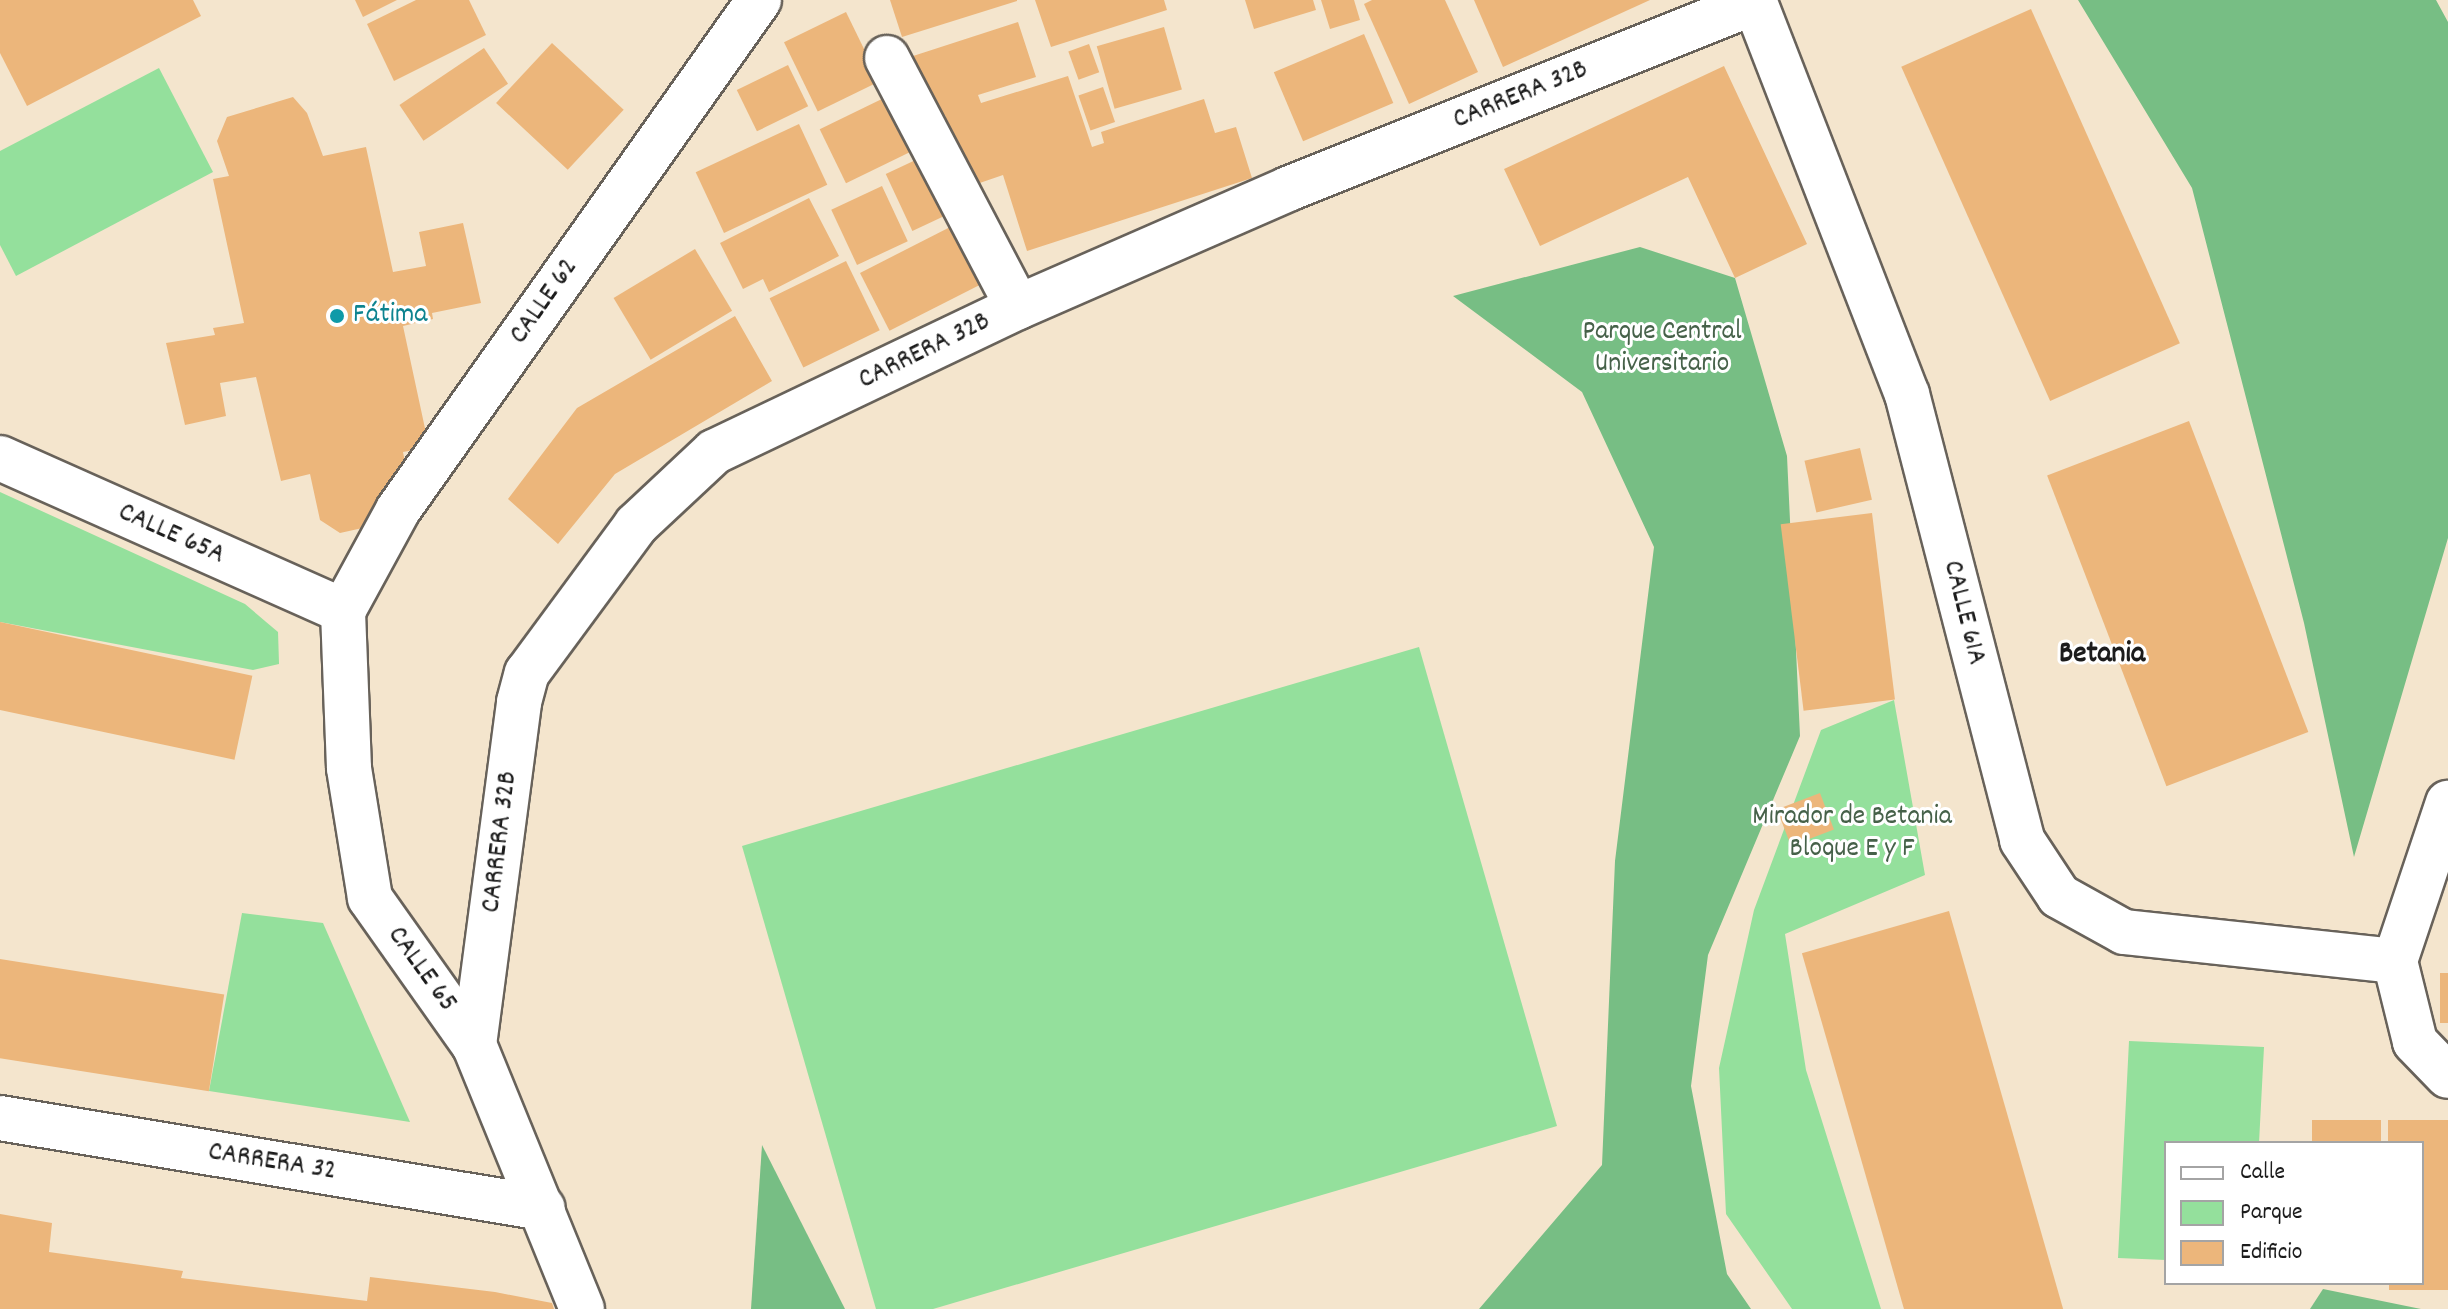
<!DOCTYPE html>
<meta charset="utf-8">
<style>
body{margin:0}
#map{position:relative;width:2448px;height:1309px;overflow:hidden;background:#f4e5cd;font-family:Dekko,sans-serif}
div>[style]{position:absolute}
.green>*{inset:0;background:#94e09c}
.forest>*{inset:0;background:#77be84}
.building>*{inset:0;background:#ecb67b;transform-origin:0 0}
.roads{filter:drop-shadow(2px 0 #68625a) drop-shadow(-2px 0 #68625a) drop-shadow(0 2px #68625a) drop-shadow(0 -2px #68625a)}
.minor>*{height:44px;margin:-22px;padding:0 22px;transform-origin:22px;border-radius:22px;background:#fff}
.tertiary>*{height:44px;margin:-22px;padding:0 22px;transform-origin:22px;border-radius:22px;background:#fff}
.secondary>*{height:44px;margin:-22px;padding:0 22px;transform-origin:22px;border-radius:22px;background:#fff}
.dots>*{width:22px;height:22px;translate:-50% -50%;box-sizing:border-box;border:4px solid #fff;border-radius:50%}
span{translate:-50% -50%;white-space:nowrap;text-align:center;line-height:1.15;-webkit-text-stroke:6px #fff;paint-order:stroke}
.street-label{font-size:28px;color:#1c1c1c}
.culture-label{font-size:28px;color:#0d838f}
.left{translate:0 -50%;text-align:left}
.park-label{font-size:28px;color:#466149}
.neighbourhood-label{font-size:30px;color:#1c1c1c;font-weight:700}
.legend{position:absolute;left:2164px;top:1141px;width:260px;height:144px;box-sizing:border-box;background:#fff;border:2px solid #a4a4a4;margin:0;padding:10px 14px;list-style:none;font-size:24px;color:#1c1c1c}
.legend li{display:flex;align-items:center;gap:16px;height:40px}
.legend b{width:40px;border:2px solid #a4a4a4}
</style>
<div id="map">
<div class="green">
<i style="clip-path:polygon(159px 68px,213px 172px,16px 276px,0 245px,0 151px)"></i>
<i style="clip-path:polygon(0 492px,245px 604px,278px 632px,279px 664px,253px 670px,0 622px)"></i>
<i style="clip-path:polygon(1419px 647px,1557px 1126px,933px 1309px,876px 1309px,742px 846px)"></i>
<i style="clip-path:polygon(1894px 700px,1925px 875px,1785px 934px,1806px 1070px,1881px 1309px,1792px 1309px,1726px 1214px,1719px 1068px,1754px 910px,1821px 730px)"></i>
<i style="clip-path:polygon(242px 913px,323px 923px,410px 1122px,209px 1091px)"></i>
<i style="clip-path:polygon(2129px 1041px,2264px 1047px,2259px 1143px,2166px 1143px,2166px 1260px,2118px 1258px)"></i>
</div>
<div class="forest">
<i style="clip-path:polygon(2078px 0,2436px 0,2448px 22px,2448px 538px,2354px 857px,2304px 623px,2192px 188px)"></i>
<i style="clip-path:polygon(1640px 247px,1735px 278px,1787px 456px,1800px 736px,1708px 955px,1691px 1086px,1727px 1274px,1751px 1309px,1479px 1309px,1602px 1165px,1615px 861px,1654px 547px,1582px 392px,1453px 296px)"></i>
<i style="clip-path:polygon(762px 1145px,845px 1309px,751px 1309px)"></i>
<i style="clip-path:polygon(2323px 1289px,2421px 1309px,2310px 1309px)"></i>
</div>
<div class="building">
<i style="clip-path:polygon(0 0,193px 0,201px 16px,27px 106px,0 53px)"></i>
<i style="clip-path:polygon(355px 0,397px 0,363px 17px)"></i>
<i style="clip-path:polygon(416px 0,469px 0,486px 35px,394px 81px,367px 24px)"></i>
<i style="clip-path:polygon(890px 0,1017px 0,1017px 1px,902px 37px)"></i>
<i style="clip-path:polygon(1035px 0,1164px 0,1167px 10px,1051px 47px)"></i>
<i style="clip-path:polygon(1245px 0,1313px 0,1316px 10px,1254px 29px)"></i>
<i style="clip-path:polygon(1321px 0,1354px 0,1360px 20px,1330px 29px)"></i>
<i style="clip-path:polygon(1372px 0,1445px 0,1478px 72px,1409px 104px,1364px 4px)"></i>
<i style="clip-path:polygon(1474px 0,1650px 0,1503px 67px)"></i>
<i style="left:2031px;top:9px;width:366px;height:142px;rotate:66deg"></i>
<i style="left:846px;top:12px;width:77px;height:69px;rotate:64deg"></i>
<i style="clip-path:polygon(1018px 22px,1036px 77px,978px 95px,981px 103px,1068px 76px,1092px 147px,1104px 143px,1101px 132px,1204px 99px,1215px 133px,1236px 127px,1252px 178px,1027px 251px,1003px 175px,968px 187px,945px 115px,931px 119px,910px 57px)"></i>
<i style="left:1164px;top:27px;width:65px;height:70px;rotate:74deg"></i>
<i style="left:1364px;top:34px;width:75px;height:98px;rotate:67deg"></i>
<i style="left:552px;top:43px;width:98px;height:82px;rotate:43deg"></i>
<i style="left:1089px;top:44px;width:30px;height:22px;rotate:70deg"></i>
<i style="left:484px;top:48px;width:43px;height:102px;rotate:56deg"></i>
<i style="left:788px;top:65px;width:46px;height:57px;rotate:64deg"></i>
<i style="clip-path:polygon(1724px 66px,1807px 244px,1735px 278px,1688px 177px,1540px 246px,1504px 169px)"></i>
<i style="left:1103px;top:87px;width:37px;height:26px;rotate:71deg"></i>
<i style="left:888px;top:96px;width:60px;height:76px;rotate:64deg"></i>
<i style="clip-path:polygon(293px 97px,307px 113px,323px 156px,366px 147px,393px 272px,426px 266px,419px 232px,463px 223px,481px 303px,432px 313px,433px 319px,403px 326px,429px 447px,403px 452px,411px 494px,403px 519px,340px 533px,320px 520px,310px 474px,281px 481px,256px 377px,220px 383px,226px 416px,185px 425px,166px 343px,215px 335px,213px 328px,244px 323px,213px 179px,229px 176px,217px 141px,227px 117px)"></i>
<i style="left:799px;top:124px;width:67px;height:114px;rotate:65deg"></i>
<i style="left:922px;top:157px;width:63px;height:40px;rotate:65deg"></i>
<i style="left:882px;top:186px;width:61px;height:56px;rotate:65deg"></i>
<i style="clip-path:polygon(809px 198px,839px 256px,769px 292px,763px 279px,743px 289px,720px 243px)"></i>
<i style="left:958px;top:223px;width:65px;height:110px;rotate:63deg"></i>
<i style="left:695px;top:249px;width:72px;height:95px;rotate:59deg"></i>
<i style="left:846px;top:261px;width:77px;height:85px;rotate:64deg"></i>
<i style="clip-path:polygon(735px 316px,772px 381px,615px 474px,558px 544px,508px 499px,577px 408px)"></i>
<i style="left:2189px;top:421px;width:333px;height:152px;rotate:69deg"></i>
<i style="left:1860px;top:448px;width:53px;height:57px;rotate:77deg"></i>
<i style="left:1872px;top:513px;width:188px;height:92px;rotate:83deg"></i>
<i style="left:0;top:622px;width:258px;height:86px;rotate:12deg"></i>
<i style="left:1820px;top:793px;width:39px;height:46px;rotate:69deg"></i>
<i style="left:1949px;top:911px;width:415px;height:153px;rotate:74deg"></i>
<i style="left:0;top:959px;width:227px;height:98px;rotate:9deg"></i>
<i style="left:2440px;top:973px;width:8px;height:50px"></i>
<i style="left:2381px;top:1120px;width:23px;height:69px;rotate:90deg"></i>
<i style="clip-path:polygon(2388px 1120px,2448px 1120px,2448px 1290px,2389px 1290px,2389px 1283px,2422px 1283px,2422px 1143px,2388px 1143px)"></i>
<i style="clip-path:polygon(0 1214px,52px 1223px,49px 1252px,183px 1271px,181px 1278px,367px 1301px,370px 1277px,495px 1292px,552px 1303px,554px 1309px,0 1309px)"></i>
</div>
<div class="roads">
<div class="minor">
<i style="left:1754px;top:0;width:423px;rotate:68.8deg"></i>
<i style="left:1907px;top:394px;width:461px;rotate:75.5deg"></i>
<i style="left:2022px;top:840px;width:67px;rotate:56.5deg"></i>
<i style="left:2059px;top:896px;width:74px;rotate:29deg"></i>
<i style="left:2124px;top:932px;width:273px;rotate:6.1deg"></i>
<i style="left:887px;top:58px;width:281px;rotate:62.3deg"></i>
<i style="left:2395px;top:961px;width:167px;rotate:-71.5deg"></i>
<i style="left:2395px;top:961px;width:83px;rotate:76.1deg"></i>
<i style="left:2415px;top:1042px;width:47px;rotate:45.9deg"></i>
<i style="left:474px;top:1045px;width:346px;rotate:-82.5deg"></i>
<i style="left:519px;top:702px;width:30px;rotate:-75deg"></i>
<i style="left:527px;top:673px;width:184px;rotate:-53.6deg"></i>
<i style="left:636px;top:525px;width:107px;rotate:-43.1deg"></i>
<i style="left:714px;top:452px;width:337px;rotate:-25.5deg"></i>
<i style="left:1018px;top:307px;width:295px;rotate:-23.6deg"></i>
<i style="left:1288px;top:189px;width:503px;rotate:-21.82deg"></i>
</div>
<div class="tertiary">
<i style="left:0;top:458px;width:376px;rotate:24deg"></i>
<i style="left:0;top:1118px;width:550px;rotate:9.41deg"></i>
</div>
<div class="secondary">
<i style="left:582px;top:1309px;width:285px;rotate:-112.2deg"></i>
<i style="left:474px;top:1045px;width:180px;rotate:-125.3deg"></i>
<i style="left:370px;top:898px;width:132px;rotate:-99.2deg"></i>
<i style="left:349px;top:768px;width:157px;rotate:-92.2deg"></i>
<i style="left:343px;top:611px;width:115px;rotate:-61.4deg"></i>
<i style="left:398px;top:510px;width:625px;rotate:-54.71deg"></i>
</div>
</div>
<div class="dots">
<i style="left:337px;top:316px;background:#0f9aa8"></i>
</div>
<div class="street-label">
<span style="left:1521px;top:96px;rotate:-22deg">CARRERA 32B</span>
<span style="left:545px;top:302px;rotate:-55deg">CALLE 62</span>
<span style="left:925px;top:352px;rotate:-26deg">CARRERA 32B</span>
<span style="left:171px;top:535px;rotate:24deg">CALLE 65A</span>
<span style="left:1963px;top:613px;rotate:76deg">CALLE 61A</span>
<span style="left:501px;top:842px;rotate:-83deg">CARRERA 32B</span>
<span style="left:421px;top:970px;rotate:54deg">CALLE 65</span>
<span style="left:272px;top:1163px;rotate:9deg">CARRERA 32</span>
</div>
<div class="culture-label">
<span class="left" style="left:353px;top:316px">Fátima</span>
</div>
<div class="park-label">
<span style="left:1662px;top:349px">Parque Central<br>Universitario</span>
<span style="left:1852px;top:834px">Mirador de Betania<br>Bloque E y F</span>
</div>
<div class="neighbourhood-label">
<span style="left:2102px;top:656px">Betania</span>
</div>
<ul class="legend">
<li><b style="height:10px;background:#fff"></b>Calle</li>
<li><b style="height:22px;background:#94e09c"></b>Parque</li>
<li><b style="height:22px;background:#ecb67b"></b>Edificio</li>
</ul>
</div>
